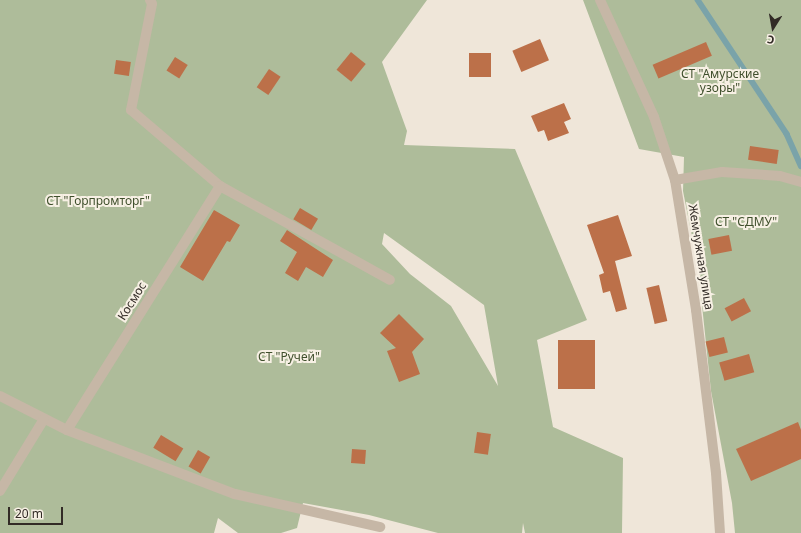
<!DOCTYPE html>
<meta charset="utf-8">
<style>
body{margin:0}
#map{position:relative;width:801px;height:533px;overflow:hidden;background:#efe6d9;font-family:"Noto Sans",sans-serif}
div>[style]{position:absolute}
.green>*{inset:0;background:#aebc9a}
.stream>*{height:5.5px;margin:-2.75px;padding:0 2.75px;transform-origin:2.75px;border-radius:2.75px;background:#7aa3a9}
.building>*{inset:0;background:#bc7049;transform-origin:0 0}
.minor>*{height:10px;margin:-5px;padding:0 5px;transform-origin:5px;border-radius:5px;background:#c6b7a6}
span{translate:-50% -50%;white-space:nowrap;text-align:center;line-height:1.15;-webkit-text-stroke:4px #f7f0e4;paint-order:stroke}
.park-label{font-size:12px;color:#3f4f2c}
.street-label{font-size:12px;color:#322b26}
.north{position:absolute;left:753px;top:8px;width:40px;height:40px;-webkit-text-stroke:3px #f7f0e4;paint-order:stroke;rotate:191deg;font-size:11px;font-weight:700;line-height:16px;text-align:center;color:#322b26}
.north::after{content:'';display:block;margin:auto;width:14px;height:18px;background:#322b26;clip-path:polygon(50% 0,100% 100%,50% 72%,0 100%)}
.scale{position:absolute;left:8px;top:507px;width:55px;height:18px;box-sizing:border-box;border:2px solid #322b26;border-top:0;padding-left:5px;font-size:12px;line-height:14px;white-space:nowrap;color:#322b26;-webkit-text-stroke:3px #f7f0e4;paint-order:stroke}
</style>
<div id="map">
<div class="green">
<i style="clip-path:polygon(evenodd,0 0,427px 0,382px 62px,407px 131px,404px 145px,515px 149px,587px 320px,537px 340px,553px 427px,623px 458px,622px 533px,525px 533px,523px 523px,522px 533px,438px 533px,369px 515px,303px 503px,297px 528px,281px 533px,238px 533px,218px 518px,214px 533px,0 533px,0 0,384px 233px,484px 305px,498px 386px,451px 306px,410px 274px,382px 244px,384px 233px)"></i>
<i style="clip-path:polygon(583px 0,801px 0,801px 533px,735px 533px,732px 503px,711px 391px,698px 267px,683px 191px,684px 157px,639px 149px)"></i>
</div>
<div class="stream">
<i style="left:698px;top:0;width:161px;rotate:56.4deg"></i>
<i style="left:787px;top:134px;width:35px;rotate:66deg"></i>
</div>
<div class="building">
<i style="left:540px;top:39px;width:23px;height:30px;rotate:67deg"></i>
<i style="left:706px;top:42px;width:15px;height:58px;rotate:67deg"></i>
<i style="left:351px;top:52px;width:19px;height:23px;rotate:39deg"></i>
<i style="left:469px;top:53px;width:22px;height:24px"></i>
<i style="left:175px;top:57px;width:15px;height:16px;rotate:32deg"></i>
<i style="left:116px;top:60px;width:15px;height:14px;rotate:8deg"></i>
<i style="left:269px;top:69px;width:14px;height:22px;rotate:34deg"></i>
<i style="clip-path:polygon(564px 103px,571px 119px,564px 122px,569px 133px,548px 141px,544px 130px,538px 132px,531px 116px)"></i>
<i style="left:750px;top:146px;width:29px;height:14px;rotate:8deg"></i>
<i style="left:300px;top:208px;width:21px;height:13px;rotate:31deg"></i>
<i style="clip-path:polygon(214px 210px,240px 225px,230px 242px,227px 241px,203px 281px,180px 267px)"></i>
<i style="clip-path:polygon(618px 215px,632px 256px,615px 261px,627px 309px,616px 312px,610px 291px,603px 293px,599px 275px,604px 273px,587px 225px)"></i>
<i style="clip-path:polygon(287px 230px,333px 260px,323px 277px,306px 267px,298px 281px,285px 273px,297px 252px,280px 241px)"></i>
<i style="left:729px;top:235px;width:16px;height:21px;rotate:79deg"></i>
<i style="left:659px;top:285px;width:37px;height:13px;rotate:77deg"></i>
<i style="left:744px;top:298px;width:15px;height:22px;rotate:62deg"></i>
<i style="clip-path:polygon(399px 314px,424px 339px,412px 352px,420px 374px,399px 382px,387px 351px,396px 348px,380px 333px)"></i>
<i style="left:724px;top:337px;width:16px;height:19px;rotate:76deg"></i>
<i style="left:558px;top:340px;width:37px;height:49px"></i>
<i style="left:749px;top:354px;width:19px;height:31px;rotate:74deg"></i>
<i style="clip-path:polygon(798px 422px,801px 430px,801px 459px,751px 481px,736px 449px)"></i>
<i style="left:477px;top:432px;width:14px;height:21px;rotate:8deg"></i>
<i style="left:161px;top:435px;width:26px;height:15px;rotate:31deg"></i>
<i style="left:352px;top:449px;width:14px;height:14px;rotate:4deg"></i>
<i style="left:198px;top:450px;width:14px;height:19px;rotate:30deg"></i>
</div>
<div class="minor">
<i style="left:150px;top:0;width:4px;rotate:63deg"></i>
<i style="left:152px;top:4px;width:108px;rotate:101.2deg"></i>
<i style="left:131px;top:110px;width:117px;rotate:40.5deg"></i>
<i style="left:220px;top:186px;width:194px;rotate:28.9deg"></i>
<i style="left:600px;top:0;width:129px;rotate:65.2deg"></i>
<i style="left:654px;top:117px;width:66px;rotate:71.6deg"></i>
<i style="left:675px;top:180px;width:132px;rotate:80.8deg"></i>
<i style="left:696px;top:310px;width:164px;rotate:83deg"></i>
<i style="left:716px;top:473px;width:60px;rotate:86.2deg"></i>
<i style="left:675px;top:180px;width:48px;rotate:-9.7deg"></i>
<i style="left:722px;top:172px;width:58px;rotate:3.9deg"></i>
<i style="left:780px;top:176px;width:22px;rotate:16deg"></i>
<i style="left:0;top:396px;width:75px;rotate:26.9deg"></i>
<i style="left:67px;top:430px;width:180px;rotate:20.9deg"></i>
<i style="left:235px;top:494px;width:149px;rotate:12.8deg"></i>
<i style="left:67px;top:430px;width:288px;rotate:-57.9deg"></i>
<i style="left:0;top:491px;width:84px;rotate:-58.6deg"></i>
</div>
<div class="park-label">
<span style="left:720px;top:81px">СТ "Амурские<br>узоры"</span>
<span style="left:98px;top:201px">СТ "Горпромторг"</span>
<span style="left:746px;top:222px">СТ "СДМУ"</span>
<span style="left:289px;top:357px">СТ "Ручей"</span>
</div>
<div class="street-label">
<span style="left:701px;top:257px;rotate:81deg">Жемчужная улица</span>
<span style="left:132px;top:301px;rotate:-58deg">Космос</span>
</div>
<div class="north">С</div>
<div class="scale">20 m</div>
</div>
